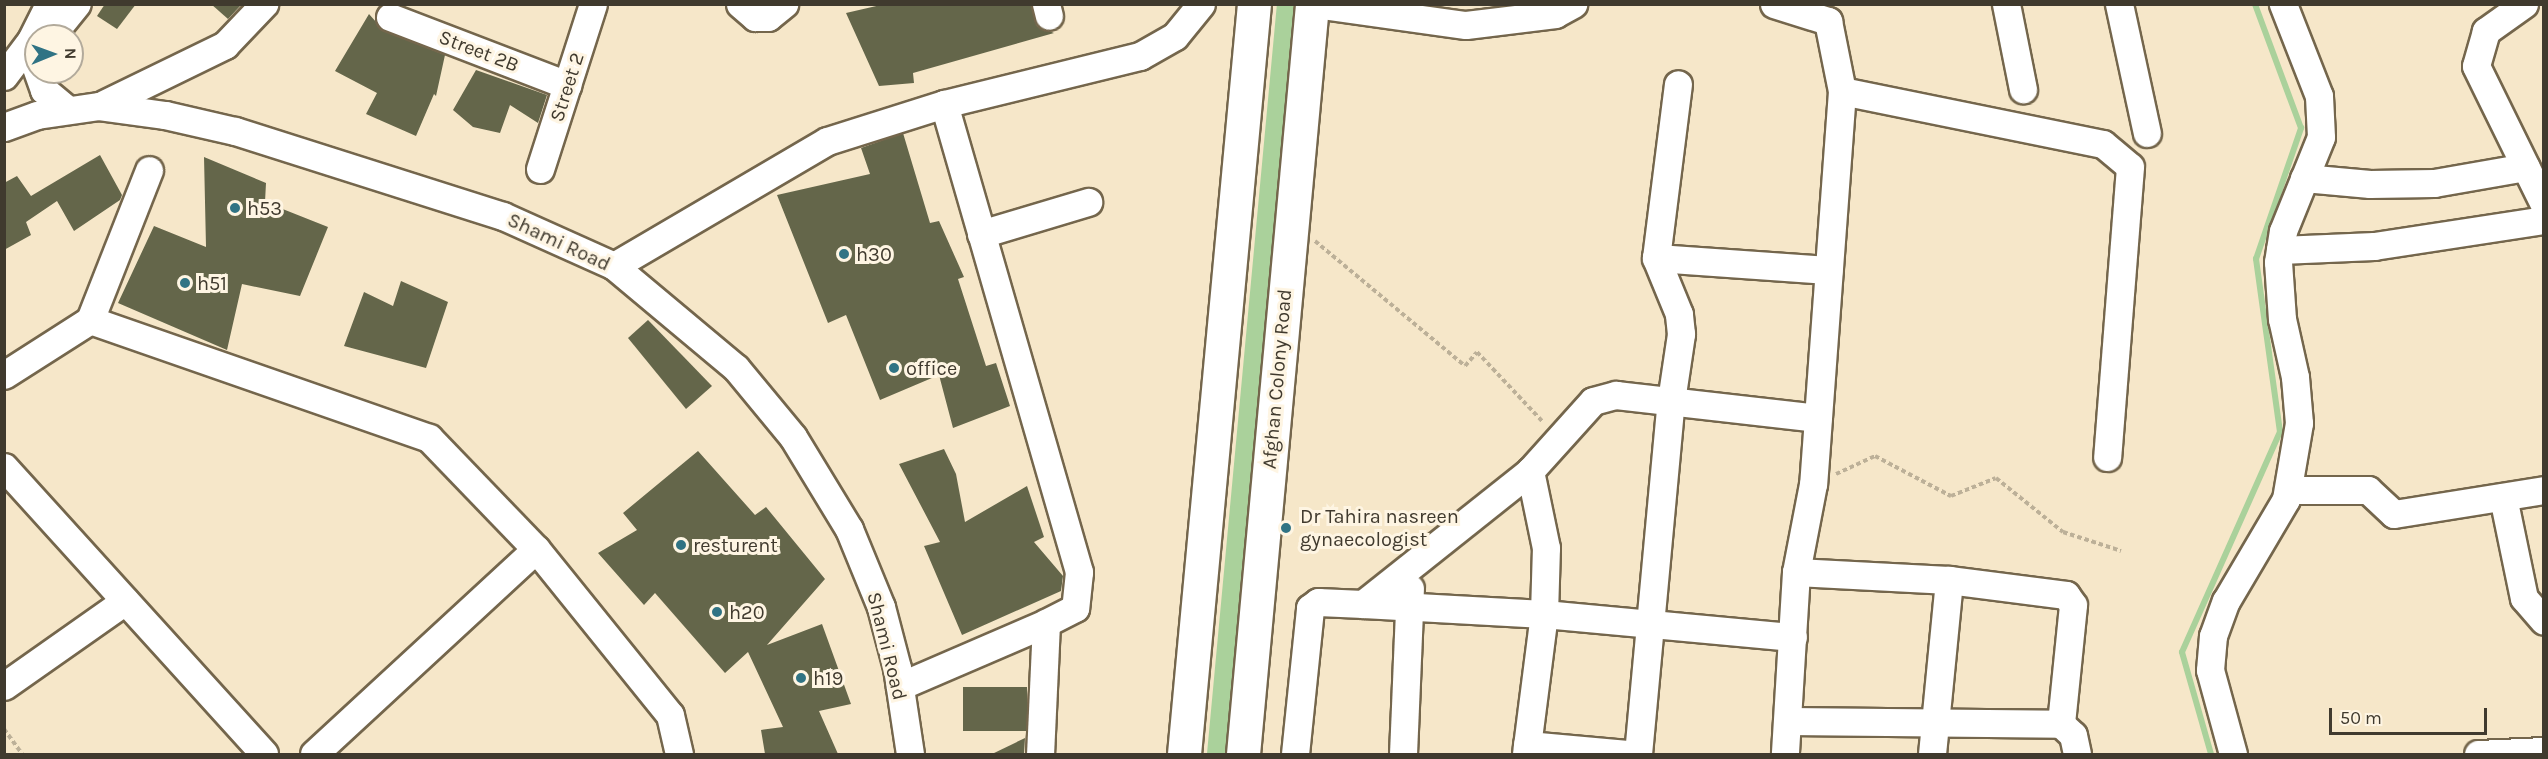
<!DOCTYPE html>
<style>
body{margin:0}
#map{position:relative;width:2548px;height:759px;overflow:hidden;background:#f6e7c9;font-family:Karla,sans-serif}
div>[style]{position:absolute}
.stream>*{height:6px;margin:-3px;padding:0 3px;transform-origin:3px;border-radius:3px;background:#aad19b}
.canal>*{height:22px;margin:-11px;padding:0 11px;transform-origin:11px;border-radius:11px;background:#aad19b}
.building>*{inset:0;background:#64664a;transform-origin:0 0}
.path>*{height:4px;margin-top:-2px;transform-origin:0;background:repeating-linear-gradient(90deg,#bcb098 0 4.5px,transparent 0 7.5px)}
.roads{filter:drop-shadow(2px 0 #74664c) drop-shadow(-2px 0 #74664c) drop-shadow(0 2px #74664c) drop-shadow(0 -2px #74664c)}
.minor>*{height:27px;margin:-13.5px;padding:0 13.5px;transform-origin:13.5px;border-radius:13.5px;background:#fff}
.major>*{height:33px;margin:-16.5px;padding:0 16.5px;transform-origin:16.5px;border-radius:16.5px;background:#fff}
.dots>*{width:16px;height:16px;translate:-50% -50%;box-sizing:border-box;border:3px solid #fef5e3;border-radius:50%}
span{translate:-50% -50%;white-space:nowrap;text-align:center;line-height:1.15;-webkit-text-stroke:6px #fef5e3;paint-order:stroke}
.street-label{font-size:20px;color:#403a2e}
.poi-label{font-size:20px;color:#403a2e}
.left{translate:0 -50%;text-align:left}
.frame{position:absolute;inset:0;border:6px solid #403a2e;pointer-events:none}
.north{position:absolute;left:24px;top:24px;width:60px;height:60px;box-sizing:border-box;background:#fef5e3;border:2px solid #b2aa9b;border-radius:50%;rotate:89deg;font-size:16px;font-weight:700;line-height:24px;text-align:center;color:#403a2e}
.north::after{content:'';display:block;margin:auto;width:21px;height:27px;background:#307384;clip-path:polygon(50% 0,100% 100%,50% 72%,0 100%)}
.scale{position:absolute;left:2329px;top:708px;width:158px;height:27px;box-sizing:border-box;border:3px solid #403a2e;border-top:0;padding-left:8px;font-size:18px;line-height:21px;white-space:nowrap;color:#403a2e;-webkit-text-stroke:4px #fef5e3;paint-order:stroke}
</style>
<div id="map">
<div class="stream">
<i style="left:2211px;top:754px;width:106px;rotate:-105.9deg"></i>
<i style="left:2182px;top:652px;width:241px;rotate:-66deg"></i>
<i style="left:2280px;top:432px;width:175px;rotate:-97.9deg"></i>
<i style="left:2256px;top:259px;width:139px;rotate:-71deg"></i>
<i style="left:2301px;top:128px;width:132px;rotate:-110.4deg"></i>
</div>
<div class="canal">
<i style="left:1218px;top:754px;width:753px;rotate:-84.67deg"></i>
</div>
<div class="building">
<i style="clip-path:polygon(105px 4px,136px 4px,117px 29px,97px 16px)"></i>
<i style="clip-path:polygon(211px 4px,242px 4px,228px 19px)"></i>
<i style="clip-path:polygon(885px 4px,1031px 4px,1037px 26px,1054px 33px,913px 73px,914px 83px,879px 86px,846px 13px)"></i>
<i style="clip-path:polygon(369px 14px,384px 31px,445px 55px,436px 96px,434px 94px,416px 136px,366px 114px,377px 93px,335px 71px)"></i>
<i style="clip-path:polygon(476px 70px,547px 95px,538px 123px,510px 105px,500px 133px,473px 127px,453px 110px)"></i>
<i style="clip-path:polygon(903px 133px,930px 223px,939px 221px,964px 277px,958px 279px,986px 366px,996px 363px,1010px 406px,953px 428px,939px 375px,880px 400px,846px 315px,828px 323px,777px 195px,870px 174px,861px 148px)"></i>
<i style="clip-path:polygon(100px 155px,122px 195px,120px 200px,74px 231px,57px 201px,26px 222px,31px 235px,4px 250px,4px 183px,17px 176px,31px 196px)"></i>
<i style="clip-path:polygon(204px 157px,266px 183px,265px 202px,328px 227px,300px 296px,242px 284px,227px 350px,118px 303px,154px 226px,206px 247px)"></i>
<i style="clip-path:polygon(401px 281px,448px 302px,426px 368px,344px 346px,364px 292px,393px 306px)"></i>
<i style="clip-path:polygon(648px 320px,712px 386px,686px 409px,628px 338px)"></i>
<i style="clip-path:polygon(944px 449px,956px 474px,965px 522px,1027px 486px,1044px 537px,1034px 542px,1063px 576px,1061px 591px,962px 635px,924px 546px,940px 542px,899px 464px)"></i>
<i style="clip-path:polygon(698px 451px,755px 515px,766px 507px,825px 579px,767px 645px,822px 624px,851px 704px,819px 711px,838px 754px,765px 754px,761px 730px,783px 727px,748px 652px,725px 673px,655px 593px,644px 605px,598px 553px,637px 530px,623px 513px)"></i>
<i style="left:963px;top:687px;width:64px;height:44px"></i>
<i style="clip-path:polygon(1025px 738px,1024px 754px,992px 754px)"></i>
</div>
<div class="path">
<i style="left:1315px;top:241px;width:195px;rotate:39.8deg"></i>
<i style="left:1465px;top:366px;width:18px;rotate:-49deg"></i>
<i style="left:1477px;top:352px;width:96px;rotate:46.7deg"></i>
<i style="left:1836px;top:474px;width:43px;rotate:-24.8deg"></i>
<i style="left:1875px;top:456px;width:86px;rotate:27.8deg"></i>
<i style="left:1951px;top:496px;width:48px;rotate:-21.8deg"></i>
<i style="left:1996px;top:478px;width:86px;rotate:38.9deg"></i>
<i style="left:2063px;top:532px;width:61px;rotate:18.1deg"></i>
<i style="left:4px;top:729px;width:31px;rotate:54deg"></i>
</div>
<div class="roads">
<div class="minor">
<i style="left:740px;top:4px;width:20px;rotate:41deg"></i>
<i style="left:755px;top:17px;width:13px"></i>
<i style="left:768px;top:17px;width:21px;rotate:-39deg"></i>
<i style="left:1046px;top:4px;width:12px;rotate:76deg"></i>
<i style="left:1314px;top:4px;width:153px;rotate:7.9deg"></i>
<i style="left:1466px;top:25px;width:90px;rotate:-7deg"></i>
<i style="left:1555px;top:14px;width:21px;rotate:-29deg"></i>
<i style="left:1774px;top:4px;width:57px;rotate:17.5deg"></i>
<i style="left:1828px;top:21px;width:71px;rotate:78.7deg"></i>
<i style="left:1842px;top:91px;width:394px;rotate:94.2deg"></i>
<i style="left:1813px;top:484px;width:90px;rotate:100.9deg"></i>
<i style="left:1796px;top:572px;width:182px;rotate:93.5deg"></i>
<i style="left:2006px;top:4px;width:87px;rotate:78.7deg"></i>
<i style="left:2119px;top:4px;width:132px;rotate:77.8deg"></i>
<i style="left:2524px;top:4px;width:47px;rotate:144.6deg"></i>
<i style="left:2486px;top:31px;width:36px;rotate:106deg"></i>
<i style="left:2476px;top:66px;width:154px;rotate:63.8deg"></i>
<i style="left:390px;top:17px;width:190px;rotate:21deg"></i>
<i style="left:43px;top:36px;width:12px;rotate:-20deg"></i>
<i style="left:54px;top:32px;width:36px;rotate:-51deg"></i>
<i style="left:28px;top:45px;width:48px;rotate:70.4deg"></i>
<i style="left:44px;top:90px;width:31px;rotate:40deg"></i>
<i style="left:4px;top:76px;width:45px;rotate:-53.1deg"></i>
<i style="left:31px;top:40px;width:40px;rotate:-63.4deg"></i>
<i style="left:1842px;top:91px;width:266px;rotate:11.5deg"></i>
<i style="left:2103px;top:144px;width:35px;rotate:40deg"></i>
<i style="left:2130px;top:167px;width:291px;rotate:94.5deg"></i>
<i style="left:104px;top:104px;width:135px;rotate:-26deg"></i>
<i style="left:225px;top:45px;width:57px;rotate:-46.4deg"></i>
<i style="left:944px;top:104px;width:487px;rotate:73.9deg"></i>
<i style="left:1079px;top:572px;width:36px;rotate:96deg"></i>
<i style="left:1075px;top:608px;width:33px;rotate:153deg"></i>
<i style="left:1046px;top:623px;width:131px;rotate:92.6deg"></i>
<i style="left:4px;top:127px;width:35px;rotate:-20deg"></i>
<i style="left:37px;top:115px;width:63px;rotate:-8.3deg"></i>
<i style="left:99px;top:106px;width:67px;rotate:7.8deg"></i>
<i style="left:165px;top:115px;width:72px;rotate:12.9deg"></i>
<i style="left:235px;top:131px;width:281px;rotate:17.6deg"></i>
<i style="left:503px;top:216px;width:122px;rotate:24.2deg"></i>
<i style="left:614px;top:266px;width:159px;rotate:39.9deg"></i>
<i style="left:736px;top:368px;width:89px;rotate:50.4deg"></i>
<i style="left:793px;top:437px;width:108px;rotate:58.7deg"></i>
<i style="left:849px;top:529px;width:84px;rotate:67.7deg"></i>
<i style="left:881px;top:607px;width:63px;rotate:75.3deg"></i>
<i style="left:897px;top:668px;width:87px;rotate:81.4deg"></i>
<i style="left:540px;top:169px;width:173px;rotate:-72.2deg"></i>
<i style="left:2304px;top:178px;width:66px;rotate:5.2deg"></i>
<i style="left:2370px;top:184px;width:64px;rotate:-0.9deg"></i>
<i style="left:2434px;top:183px;width:93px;rotate:-9.9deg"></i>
<i style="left:981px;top:234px;width:112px;rotate:-16.7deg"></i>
<i style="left:2280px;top:250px;width:94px;rotate:-2.4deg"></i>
<i style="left:2374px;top:246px;width:172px;rotate:-8.7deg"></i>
<i style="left:1656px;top:258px;width:173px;rotate:4deg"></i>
<i style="left:614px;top:266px;width:247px;rotate:-30.4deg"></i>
<i style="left:827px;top:141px;width:123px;rotate:-17.5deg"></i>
<i style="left:944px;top:104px;width:202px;rotate:-13.8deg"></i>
<i style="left:1140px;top:56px;width:40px;rotate:-29.7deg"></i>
<i style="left:1175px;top:36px;width:41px;rotate:-50.9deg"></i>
<i style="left:90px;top:320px;width:161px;rotate:-68.5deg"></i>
<i style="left:4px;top:375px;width:102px;rotate:-32.6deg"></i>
<i style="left:90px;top:320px;width:359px;rotate:19.2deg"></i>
<i style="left:429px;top:438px;width:154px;rotate:46.1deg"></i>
<i style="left:536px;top:549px;width:213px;rotate:51.1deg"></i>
<i style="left:670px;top:715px;width:40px;rotate:77deg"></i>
<i style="left:4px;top:467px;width:387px;rotate:47.8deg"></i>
<i style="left:2288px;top:490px;width:80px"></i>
<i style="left:2368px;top:490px;width:35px;rotate:43deg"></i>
<i style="left:2394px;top:514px;width:152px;rotate:-9.1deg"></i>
<i style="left:2503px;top:497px;width:103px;rotate:78.3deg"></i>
<i style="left:2524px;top:598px;width:30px;rotate:49deg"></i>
<i style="left:1796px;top:572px;width:153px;rotate:3deg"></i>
<i style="left:1949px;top:580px;width:118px;rotate:7.3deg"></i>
<i style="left:2066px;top:595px;width:12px;rotate:55deg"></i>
<i style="left:2073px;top:605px;width:120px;rotate:95.8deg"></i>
<i style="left:1363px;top:604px;width:181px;rotate:3.2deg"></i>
<i style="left:1544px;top:614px;width:250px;rotate:5.3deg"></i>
<i style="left:4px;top:686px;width:148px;rotate:-35.1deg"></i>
<i style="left:900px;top:686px;width:159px;rotate:-23.3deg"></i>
<i style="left:1788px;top:721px;width:273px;rotate:0.6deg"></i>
<i style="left:2061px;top:724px;width:16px;rotate:43deg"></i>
<i style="left:2073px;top:735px;width:19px;rotate:78deg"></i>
<i style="left:1527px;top:745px;width:101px;rotate:5.1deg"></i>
<i style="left:314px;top:754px;width:302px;rotate:-42.7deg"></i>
<i style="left:1295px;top:754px;width:147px;rotate:-84.1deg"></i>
<i style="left:1310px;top:608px;width:10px;rotate:-37deg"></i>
<i style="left:1318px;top:602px;width:45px;rotate:2.5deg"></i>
<i style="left:1363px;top:604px;width:213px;rotate:-38.5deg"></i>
<i style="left:1530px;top:471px;width:94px;rotate:-48deg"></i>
<i style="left:1593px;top:401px;width:24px;rotate:-15deg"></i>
<i style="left:1616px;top:395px;width:203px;rotate:6.5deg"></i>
<i style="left:1403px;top:754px;width:166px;rotate:-87.6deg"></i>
<i style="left:1526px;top:754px;width:141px;rotate:-82.7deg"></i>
<i style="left:1544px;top:614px;width:66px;rotate:-88.3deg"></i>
<i style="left:1546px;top:548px;width:79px;rotate:-101.7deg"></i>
<i style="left:1638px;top:754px;width:355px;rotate:-84.7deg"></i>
<i style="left:1671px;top:401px;width:68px;rotate:-81.5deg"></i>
<i style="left:1681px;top:334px;width:20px;rotate:-96deg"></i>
<i style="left:1679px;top:314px;width:61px;rotate:-112.3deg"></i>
<i style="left:1656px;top:258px;width:175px;rotate:-82.8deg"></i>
<i style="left:1932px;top:754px;width:175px;rotate:-84.4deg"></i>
<i style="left:2233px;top:754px;width:87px;rotate:-105.3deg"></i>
<i style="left:2210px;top:670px;width:34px;rotate:-85deg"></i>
<i style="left:2213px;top:636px;width:37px;rotate:-70deg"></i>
<i style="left:2226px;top:601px;width:118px;rotate:-59.5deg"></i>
<i style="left:2286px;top:499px;width:77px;rotate:-80.3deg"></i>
<i style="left:2299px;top:423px;width:46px;rotate:-95deg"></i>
<i style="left:2295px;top:377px;width:59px;rotate:-102.6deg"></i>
<i style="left:2282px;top:319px;width:57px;rotate:-94deg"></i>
<i style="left:2278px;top:262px;width:31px;rotate:-81deg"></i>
<i style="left:2283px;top:231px;width:101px;rotate:-68deg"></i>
<i style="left:2321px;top:137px;width:41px;rotate:-92.8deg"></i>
<i style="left:2319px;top:96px;width:99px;rotate:-111.4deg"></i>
<i style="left:2478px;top:754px;width:66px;rotate:-2.6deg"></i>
</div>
<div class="major">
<i style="left:1184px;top:754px;width:753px;rotate:-84.67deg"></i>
<i style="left:1243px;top:754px;width:753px;rotate:-84.74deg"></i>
</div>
</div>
<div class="dots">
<i style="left:235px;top:208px;background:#307384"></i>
<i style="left:844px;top:254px;background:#307384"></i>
<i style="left:185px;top:283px;background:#307384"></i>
<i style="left:894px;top:368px;background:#307384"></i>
<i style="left:1286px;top:528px;background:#307384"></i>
<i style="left:681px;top:545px;background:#307384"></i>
<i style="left:717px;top:612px;background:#307384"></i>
<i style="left:801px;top:678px;background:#307384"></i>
</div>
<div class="street-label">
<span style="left:479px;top:51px;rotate:21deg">Street 2B</span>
<span style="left:567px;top:87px;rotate:-72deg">Street 2</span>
<span style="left:559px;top:242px;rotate:25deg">Shami Road</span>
<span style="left:1277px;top:379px;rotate:-85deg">Afghan Colony Road</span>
<span style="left:887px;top:646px;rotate:76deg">Shami Road</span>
</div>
<div class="poi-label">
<span class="left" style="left:247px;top:208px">h53</span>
<span class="left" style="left:856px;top:254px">h30</span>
<span class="left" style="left:197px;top:283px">h51</span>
<span class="left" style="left:906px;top:368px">office</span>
<span class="left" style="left:1300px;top:528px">Dr Tahira nasreen<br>gynaecologist</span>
<span class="left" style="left:693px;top:545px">resturent</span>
<span class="left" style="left:729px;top:612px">h20</span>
<span class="left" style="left:813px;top:678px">h19</span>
</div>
<div class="frame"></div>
<div class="north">N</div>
<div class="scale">50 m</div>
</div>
